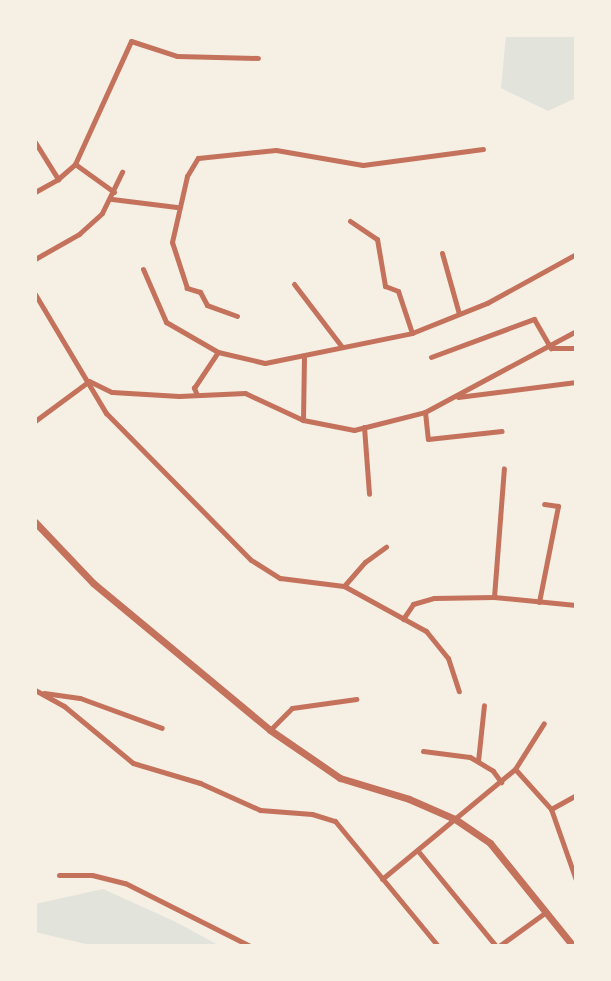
<!DOCTYPE html>
<style>
body{margin:0}
#map{position:relative;width:611px;height:981px;overflow:hidden;background:#f6efe4;font-family:"Libre Baskerville",serif}
div>[style]{position:absolute}
.green>*{inset:0;background:#e2e4dc}
.minor>*{height:5px;margin:-2.5px;padding:0 2.5px;transform-origin:2.5px;border-radius:2.5px;background:#c5725c}
.tertiary>*{height:7px;margin:-3.5px;padding:0 3.5px;transform-origin:3.5px;border-radius:3.5px;background:#c5725c}
span{translate:-50% -50%;white-space:nowrap;text-align:center;line-height:1.15;-webkit-text-stroke:5px #f6efe4;paint-order:stroke}
.frame{position:absolute;inset:0;border:37px solid #f6efe4;pointer-events:none}
</style>
<div id="map">
<div class="green">
<i style="clip-path:polygon(506px 35px,576px 35px,576px 98px,548px 111px,501px 88px)"></i>
<i style="clip-path:polygon(103px 889px,176px 922px,220px 946px,94px 946px,35px 932px,35px 904px)"></i>
</div>
<div class="minor">
<i style="left:35px;top:142px;width:44px;rotate:58.1deg"></i>
<i style="left:58px;top:179px;width:23px;rotate:-41deg"></i>
<i style="left:75px;top:164px;width:48px;rotate:35.7deg"></i>
<i style="left:75px;top:164px;width:135px;rotate:-65.5deg"></i>
<i style="left:131px;top:41px;width:48px;rotate:18.1deg"></i>
<i style="left:177px;top:56px;width:81px;rotate:1.4deg"></i>
<i style="left:35px;top:192px;width:26px;rotate:-29deg"></i>
<i style="left:112px;top:199px;width:65px;rotate:7deg"></i>
<i style="left:350px;top:221px;width:32px;rotate:34deg"></i>
<i style="left:377px;top:239px;width:48px;rotate:80.3deg"></i>
<i style="left:385px;top:286px;width:14px;rotate:21deg"></i>
<i style="left:398px;top:291px;width:44px;rotate:71.6deg"></i>
<i style="left:442px;top:253px;width:63px;rotate:74.4deg"></i>
<i style="left:35px;top:259px;width:51px;rotate:-29.6deg"></i>
<i style="left:79px;top:234px;width:31px;rotate:-42deg"></i>
<i style="left:102px;top:213px;width:46px;rotate:-64deg"></i>
<i style="left:143px;top:269px;width:58px;rotate:66.5deg"></i>
<i style="left:166px;top:322px;width:60px;rotate:30deg"></i>
<i style="left:218px;top:352px;width:48px;rotate:13.2deg"></i>
<i style="left:265px;top:363px;width:150px;rotate:-11.5deg"></i>
<i style="left:412px;top:333px;width:81px;rotate:-21.8deg"></i>
<i style="left:487px;top:303px;width:102px;rotate:-28.8deg"></i>
<i style="left:294px;top:284px;width:79px;rotate:52.7deg"></i>
<i style="left:35px;top:294px;width:139px;rotate:59.2deg"></i>
<i style="left:106px;top:413px;width:206px;rotate:45.4deg"></i>
<i style="left:251px;top:560px;width:34px;rotate:32deg"></i>
<i style="left:280px;top:578px;width:64px;rotate:7.1deg"></i>
<i style="left:344px;top:586px;width:94px;rotate:28.8deg"></i>
<i style="left:426px;top:631px;width:35px;rotate:51deg"></i>
<i style="left:448px;top:658px;width:35px;rotate:72deg"></i>
<i style="left:237px;top:316px;width:32px;rotate:-160deg"></i>
<i style="left:207px;top:305px;width:15px;rotate:-118deg"></i>
<i style="left:200px;top:292px;width:14px;rotate:-163deg"></i>
<i style="left:187px;top:288px;width:48px;rotate:-108.1deg"></i>
<i style="left:172px;top:242px;width:68px;rotate:-77.2deg"></i>
<i style="left:187px;top:176px;width:21px;rotate:-59deg"></i>
<i style="left:198px;top:158px;width:78px;rotate:-5.9deg"></i>
<i style="left:276px;top:150px;width:88px;rotate:9.8deg"></i>
<i style="left:363px;top:165px;width:121px;rotate:-7.6deg"></i>
<i style="left:431px;top:357px;width:110px;rotate:-20.3deg"></i>
<i style="left:534px;top:319px;width:34px;rotate:60deg"></i>
<i style="left:551px;top:348px;width:25px"></i>
<i style="left:197px;top:395px;width:8px;rotate:-113deg"></i>
<i style="left:194px;top:388px;width:43px;rotate:-56.3deg"></i>
<i style="left:458px;top:397px;width:119px;rotate:-7.2deg"></i>
<i style="left:425px;top:412px;width:27px;rotate:84deg"></i>
<i style="left:428px;top:439px;width:74px;rotate:-6.2deg"></i>
<i style="left:303px;top:420px;width:62px;rotate:-89.1deg"></i>
<i style="left:35px;top:421px;width:67px;rotate:-36.5deg"></i>
<i style="left:89px;top:381px;width:25px;rotate:26deg"></i>
<i style="left:112px;top:392px;width:67px;rotate:3.4deg"></i>
<i style="left:179px;top:396px;width:66px;rotate:-2.6deg"></i>
<i style="left:245px;top:393px;width:64px;rotate:25deg"></i>
<i style="left:303px;top:420px;width:52px;rotate:11.1deg"></i>
<i style="left:354px;top:430px;width:73px;rotate:-14.2deg"></i>
<i style="left:425px;top:412px;width:171px;rotate:-28.2deg"></i>
<i style="left:364px;top:427px;width:67px;rotate:85.7deg"></i>
<i style="left:344px;top:586px;width:32px;rotate:-49deg"></i>
<i style="left:365px;top:562px;width:26px;rotate:-36deg"></i>
<i style="left:494px;top:597px;width:129px;rotate:-85.6deg"></i>
<i style="left:539px;top:602px;width:98px;rotate:-78.8deg"></i>
<i style="left:558px;top:506px;width:14px;rotate:-172deg"></i>
<i style="left:403px;top:619px;width:18px;rotate:-56deg"></i>
<i style="left:413px;top:604px;width:22px;rotate:-16deg"></i>
<i style="left:434px;top:598px;width:60px;rotate:-1deg"></i>
<i style="left:494px;top:597px;width:82px;rotate:5.6deg"></i>
<i style="left:35px;top:690px;width:33px;rotate:29deg"></i>
<i style="left:64px;top:706px;width:89px;rotate:39.6deg"></i>
<i style="left:133px;top:763px;width:70px;rotate:16.6deg"></i>
<i style="left:200px;top:783px;width:66px;rotate:24.2deg"></i>
<i style="left:260px;top:810px;width:52px;rotate:4.4deg"></i>
<i style="left:312px;top:814px;width:24px;rotate:17deg"></i>
<i style="left:335px;top:821px;width:162px;rotate:50.5deg"></i>
<i style="left:44px;top:693px;width:36px;rotate:8deg"></i>
<i style="left:80px;top:698px;width:87px;rotate:20.1deg"></i>
<i style="left:270px;top:730px;width:31px;rotate:-45deg"></i>
<i style="left:292px;top:708px;width:65px;rotate:-8deg"></i>
<i style="left:423px;top:751px;width:47px;rotate:7.3deg"></i>
<i style="left:470px;top:757px;width:27px;rotate:31deg"></i>
<i style="left:493px;top:771px;width:14px;rotate:54deg"></i>
<i style="left:478px;top:761px;width:56px;rotate:-83.9deg"></i>
<i style="left:515px;top:769px;width:54px;rotate:48deg"></i>
<i style="left:551px;top:809px;width:75px;rotate:70.6deg"></i>
<i style="left:551px;top:809px;width:29px;rotate:-29deg"></i>
<i style="left:418px;top:851px;width:123px;rotate:50.6deg"></i>
<i style="left:59px;top:875px;width:33px"></i>
<i style="left:92px;top:875px;width:34px;rotate:14deg"></i>
<i style="left:125px;top:883px;width:140px;rotate:26.7deg"></i>
<i style="left:382px;top:879px;width:173px;rotate:-39.6deg"></i>
<i style="left:515px;top:769px;width:54px;rotate:-57.8deg"></i>
<i style="left:499px;top:946px;width:58px;rotate:-35.9deg"></i>
</div>
<div class="tertiary">
<i style="left:35px;top:522px;width:84px;rotate:46.4deg"></i>
<i style="left:93px;top:583px;width:230px;rotate:39.7deg"></i>
<i style="left:270px;top:730px;width:85px;rotate:34.4deg"></i>
<i style="left:340px;top:778px;width:72px;rotate:16.9deg"></i>
<i style="left:409px;top:799px;width:50px;rotate:23.5deg"></i>
<i style="left:455px;top:819px;width:42px;rotate:34.4deg"></i>
<i style="left:490px;top:843px;width:132px;rotate:51.1deg"></i>
</div>
<div class="frame"></div>
</div>
